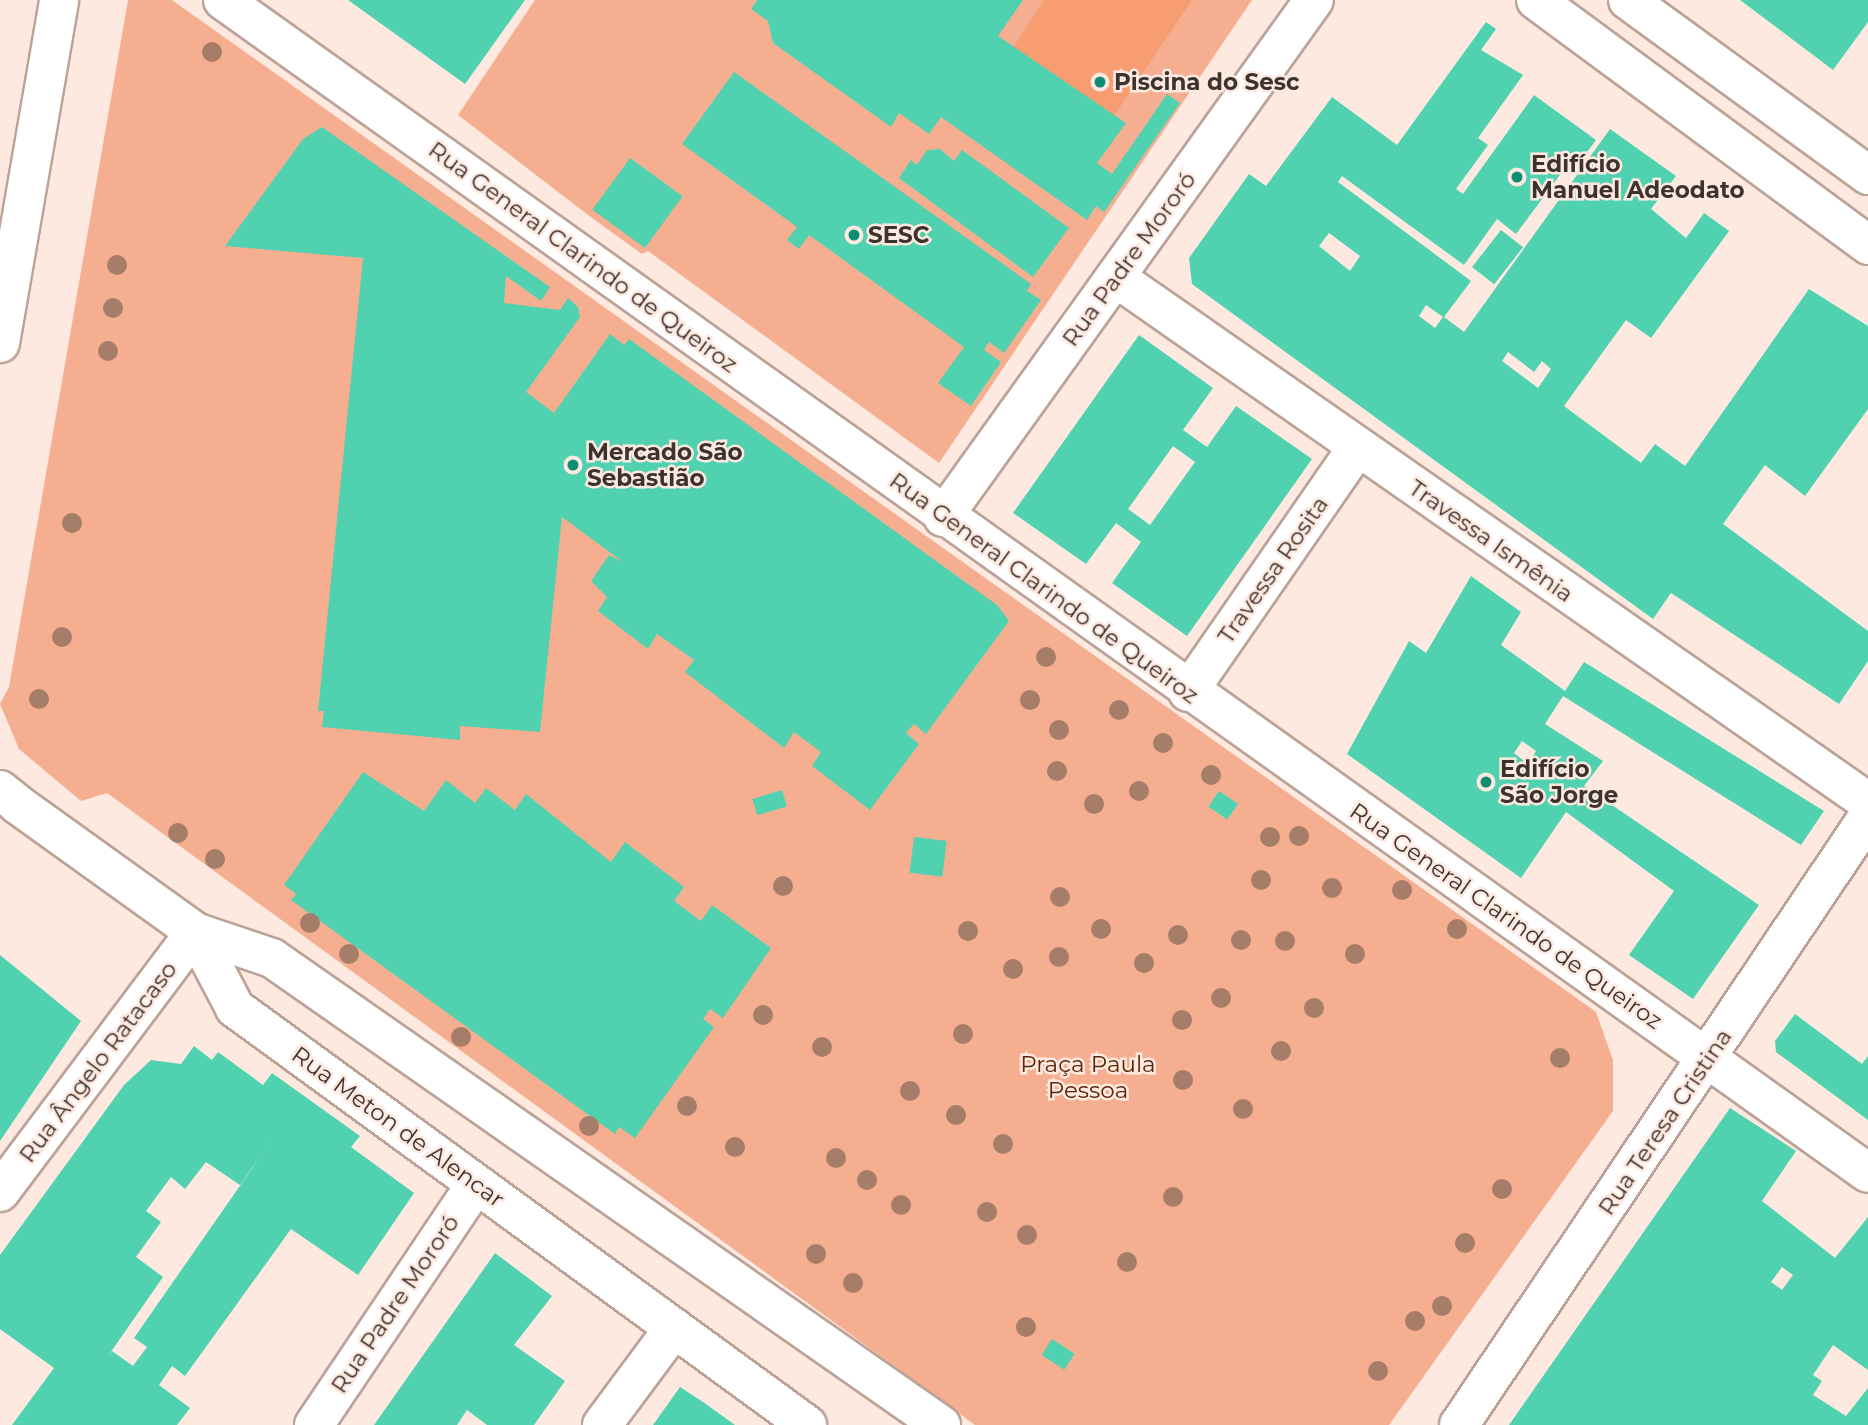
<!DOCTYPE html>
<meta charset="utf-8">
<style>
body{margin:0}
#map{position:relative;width:1868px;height:1425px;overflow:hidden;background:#fee9e0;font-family:Montserrat,sans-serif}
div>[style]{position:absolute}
.green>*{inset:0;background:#f5af90}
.water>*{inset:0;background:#f89c72}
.building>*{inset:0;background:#50d1b0;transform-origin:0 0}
.roads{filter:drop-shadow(2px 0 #bba398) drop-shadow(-2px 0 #bba398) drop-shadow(0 2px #bba398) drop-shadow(0 -2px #bba398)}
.minor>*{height:38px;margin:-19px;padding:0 19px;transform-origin:19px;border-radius:19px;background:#fff}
.major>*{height:38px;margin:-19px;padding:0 19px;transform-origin:19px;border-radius:19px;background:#fff}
.trees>*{width:20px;height:20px;margin:-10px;border-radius:50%;background:#a57d68}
.dots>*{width:19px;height:19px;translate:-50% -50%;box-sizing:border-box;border:4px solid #fee9e0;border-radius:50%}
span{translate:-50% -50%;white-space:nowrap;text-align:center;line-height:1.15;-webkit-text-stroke:5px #fee9e0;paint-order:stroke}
.poi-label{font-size:23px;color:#3c322e;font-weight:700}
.left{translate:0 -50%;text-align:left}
.street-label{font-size:23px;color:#3c322e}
.park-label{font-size:23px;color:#5d2505}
</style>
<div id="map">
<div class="green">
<i style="clip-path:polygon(128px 0,172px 0,1596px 1012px,1613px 1060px,1613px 1111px,1389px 1425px,975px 1425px,107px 793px,81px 801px,19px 749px,0 704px,9px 687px)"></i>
<i style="clip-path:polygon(535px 0,1252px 0,939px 463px,648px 251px,642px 254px,592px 218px,458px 115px)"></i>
</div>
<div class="water">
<i style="clip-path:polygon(1044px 0,1192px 0,1114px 116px,1012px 49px)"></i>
</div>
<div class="building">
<i style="clip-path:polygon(348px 0,525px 0,465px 84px)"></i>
<i style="clip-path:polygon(757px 0,1023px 0,998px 36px,1126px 123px,1097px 163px,1112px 174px,1167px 94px,1180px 103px,1104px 212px,1096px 206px,1087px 220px,941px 117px,929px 134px,899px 113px,891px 127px,773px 43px,768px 21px,751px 9px)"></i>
<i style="clip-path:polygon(1740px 0,1868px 0,1868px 22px,1833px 70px)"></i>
<i style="clip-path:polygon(evenodd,1486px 22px,1496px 29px,1481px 50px,1523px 75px,1478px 138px,1488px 145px,1456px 189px,1463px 194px,1534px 95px,1596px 140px,1581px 160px,1574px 156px,1516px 234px,1497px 219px,1464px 265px,1342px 176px,1338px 182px,1471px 281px,1444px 317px,1464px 332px,1610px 129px,1676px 176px,1651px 209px,1686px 238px,1704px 213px,1729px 231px,1651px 338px,1626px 320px,1564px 406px,1641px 463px,1655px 444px,1685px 466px,1809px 289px,1868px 326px,1868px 409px,1805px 496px,1765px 465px,1723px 524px,1868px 631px,1868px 661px,1839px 704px,1671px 593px,1653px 619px,1192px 284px,1189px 258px,1249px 174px,1266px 186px,1332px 97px,1397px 145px,1486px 22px,1329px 233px,1360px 256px,1350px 271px,1319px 246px,1329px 233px,1486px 22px,1426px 305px,1443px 317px,1435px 328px,1419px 316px,1426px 305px,1486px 22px,1508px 352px,1534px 372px,1542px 361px,1551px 369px,1538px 388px,1502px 361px,1508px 352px)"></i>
<i style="clip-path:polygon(734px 72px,1031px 284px,1027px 291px,1041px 300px,1004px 353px,989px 342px,984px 350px,1001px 362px,971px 406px,938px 383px,964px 347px,809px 235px,799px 249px,787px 240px,797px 227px,682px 144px)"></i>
<i style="clip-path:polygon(322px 127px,550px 287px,541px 301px,506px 276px,504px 303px,560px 310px,568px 298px,578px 307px,580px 317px,526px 392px,554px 413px,610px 334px,624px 345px,629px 339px,997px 605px,1009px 621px,926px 734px,914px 724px,906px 733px,919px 744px,870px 810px,812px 766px,821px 752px,794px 732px,784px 748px,685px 672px,694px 660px,683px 652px,657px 634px,648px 649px,598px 611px,607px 597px,591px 581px,609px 555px,623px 562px,562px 517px,540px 732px,460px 726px,460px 740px,322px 727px,324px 711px,318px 711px,363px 258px,225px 246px,303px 139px)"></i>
<i style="clip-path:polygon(940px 149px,954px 161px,962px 150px,1069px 228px,1033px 277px,899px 178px,911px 160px,917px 165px,927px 150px)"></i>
<i style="left:630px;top:158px;width:65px;height:64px;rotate:36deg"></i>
<i style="left:1501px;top:230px;width:28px;height:47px;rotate:38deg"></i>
<i style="clip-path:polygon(evenodd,1139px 335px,1213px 388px,1183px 430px,1207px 447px,1236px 406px,1312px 459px,1187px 636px,1112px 583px,1141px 542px,1116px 523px,1086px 564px,1013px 513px,1139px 335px,1173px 446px,1195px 462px,1150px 525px,1128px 509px,1173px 446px)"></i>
<i style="clip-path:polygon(evenodd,1471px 576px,1521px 612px,1501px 645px,1565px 691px,1584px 662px,1824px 811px,1801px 845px,1563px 696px,1545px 724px,1603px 761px,1584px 786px,1759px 905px,1693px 999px,1629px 955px,1674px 891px,1566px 812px,1521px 878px,1347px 754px,1409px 641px,1426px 653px,1471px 576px,1522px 741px,1536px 751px,1528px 764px,1514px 753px,1522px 741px)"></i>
<i style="clip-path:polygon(363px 772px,424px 811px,446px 780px,475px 803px,486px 788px,515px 810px,526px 794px,611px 862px,625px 842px,684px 887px,674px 901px,701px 921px,712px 905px,771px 948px,723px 1018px,710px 1009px,703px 1019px,714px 1027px,635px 1138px,619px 1127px,615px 1134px,291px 900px,296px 894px,284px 885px)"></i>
<i style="left:782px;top:790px;width:17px;height:31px;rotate:73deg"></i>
<i style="left:1219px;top:791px;width:23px;height:19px;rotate:34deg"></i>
<i style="left:914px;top:837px;width:33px;height:36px;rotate:7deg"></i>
<i style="clip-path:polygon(0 955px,81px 1021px,0 1141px)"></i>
<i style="clip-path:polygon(1795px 1014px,1862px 1064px,1868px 1056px,1868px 1120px,1776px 1052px,1775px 1041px)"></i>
<i style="clip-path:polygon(evenodd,194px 1046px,212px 1060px,218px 1052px,263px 1085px,272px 1073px,360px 1136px,351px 1147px,414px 1193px,358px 1275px,291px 1229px,185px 1376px,172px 1366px,159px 1385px,190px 1408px,177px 1425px,12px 1425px,54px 1368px,0 1329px,0 1255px,124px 1085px,151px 1060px,181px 1064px,194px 1046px,276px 1134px,134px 1338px,147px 1347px,133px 1366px,112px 1351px,108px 1356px,163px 1277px,136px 1257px,161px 1222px,146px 1211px,171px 1177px,185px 1189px,206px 1162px,240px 1185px,276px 1134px)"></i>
<i style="clip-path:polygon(evenodd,1730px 1108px,1796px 1151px,1762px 1201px,1835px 1258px,1868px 1217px,1868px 1370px,1833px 1345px,1813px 1375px,1822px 1381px,1813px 1395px,1846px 1416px,1868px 1388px,1868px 1425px,1509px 1425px,1730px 1108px,1782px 1267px,1793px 1275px,1782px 1290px,1771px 1282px,1782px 1267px)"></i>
<i style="clip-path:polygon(495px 1253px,552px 1296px,514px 1345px,565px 1381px,534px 1425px,487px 1425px,467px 1410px,457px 1425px,374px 1425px)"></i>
<i style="left:1052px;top:1339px;width:27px;height:19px;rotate:33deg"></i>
<i style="clip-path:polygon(680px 1387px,703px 1402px,735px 1425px,653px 1425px)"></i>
</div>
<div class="roads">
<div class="minor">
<i style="left:223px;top:0;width:2020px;rotate:35.49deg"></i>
<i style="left:1115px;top:277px;width:918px;rotate:34.88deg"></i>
<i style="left:943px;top:517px;width:636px;rotate:-54.34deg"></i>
<i style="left:1188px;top:692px;width:297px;rotate:-55.3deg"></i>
<i style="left:17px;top:804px;width:219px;rotate:35.7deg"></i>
<i style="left:195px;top:932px;width:86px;rotate:62.2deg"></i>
<i style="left:235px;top:1008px;width:708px;rotate:36.09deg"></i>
<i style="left:195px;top:932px;width:81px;rotate:18.7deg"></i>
<i style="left:272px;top:958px;width:816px;rotate:34.92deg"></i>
<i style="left:0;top:1192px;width:325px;rotate:-53.1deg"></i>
<i style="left:314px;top:1425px;width:290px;rotate:-56.1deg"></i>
<i style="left:602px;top:1425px;width:121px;rotate:-53.4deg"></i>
<i style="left:1459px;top:1425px;width:733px;rotate:-56.07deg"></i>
</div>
<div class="major">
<i style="left:1536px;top:0;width:413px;rotate:36.4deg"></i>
<i style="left:1628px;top:0;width:297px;rotate:36.1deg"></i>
<i style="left:0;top:343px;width:348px;rotate:-80.2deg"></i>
<i style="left:0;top:790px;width:22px;rotate:39deg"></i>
</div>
</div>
<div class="trees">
<i style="left:212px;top:52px"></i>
<i style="left:117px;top:265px"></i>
<i style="left:113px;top:308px"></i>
<i style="left:108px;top:351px"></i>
<i style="left:72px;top:523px"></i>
<i style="left:62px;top:637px"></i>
<i style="left:1046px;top:657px"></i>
<i style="left:39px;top:699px"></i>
<i style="left:1030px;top:700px"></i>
<i style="left:1119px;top:710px"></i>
<i style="left:1059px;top:730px"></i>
<i style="left:1163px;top:743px"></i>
<i style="left:1057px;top:771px"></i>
<i style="left:1211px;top:775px"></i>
<i style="left:1139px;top:791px"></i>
<i style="left:1094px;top:804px"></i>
<i style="left:178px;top:833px"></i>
<i style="left:1299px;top:836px"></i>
<i style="left:1270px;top:837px"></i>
<i style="left:215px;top:859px"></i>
<i style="left:1261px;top:880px"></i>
<i style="left:783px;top:886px"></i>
<i style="left:1332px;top:888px"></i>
<i style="left:1402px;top:890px"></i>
<i style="left:1060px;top:897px"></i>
<i style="left:310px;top:923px"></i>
<i style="left:1101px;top:929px"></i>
<i style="left:1457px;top:929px"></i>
<i style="left:968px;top:931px"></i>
<i style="left:1178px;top:935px"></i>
<i style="left:1241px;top:940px"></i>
<i style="left:1285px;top:941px"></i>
<i style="left:349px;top:954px"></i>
<i style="left:1355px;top:954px"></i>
<i style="left:1059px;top:957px"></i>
<i style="left:1144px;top:963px"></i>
<i style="left:1013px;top:969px"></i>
<i style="left:1221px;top:998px"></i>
<i style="left:1314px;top:1008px"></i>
<i style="left:763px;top:1015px"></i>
<i style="left:1182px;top:1020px"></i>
<i style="left:963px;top:1034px"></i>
<i style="left:461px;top:1037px"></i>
<i style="left:822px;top:1047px"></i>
<i style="left:1281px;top:1051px"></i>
<i style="left:1560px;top:1058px"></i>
<i style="left:1183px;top:1080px"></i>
<i style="left:910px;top:1091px"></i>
<i style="left:687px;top:1106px"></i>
<i style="left:1243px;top:1109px"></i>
<i style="left:956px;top:1115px"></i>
<i style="left:589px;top:1126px"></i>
<i style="left:1003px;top:1144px"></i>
<i style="left:735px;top:1147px"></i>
<i style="left:836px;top:1158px"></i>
<i style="left:867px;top:1180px"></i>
<i style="left:1502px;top:1189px"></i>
<i style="left:1173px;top:1197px"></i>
<i style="left:901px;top:1205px"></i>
<i style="left:987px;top:1212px"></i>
<i style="left:1027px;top:1235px"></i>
<i style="left:1465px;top:1243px"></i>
<i style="left:816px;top:1254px"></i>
<i style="left:1127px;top:1262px"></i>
<i style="left:853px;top:1283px"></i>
<i style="left:1442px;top:1306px"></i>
<i style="left:1415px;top:1321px"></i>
<i style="left:1026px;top:1327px"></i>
<i style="left:1378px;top:1371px"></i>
</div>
<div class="dots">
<i style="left:1100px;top:82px;background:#0e8d73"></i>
<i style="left:1517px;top:177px;background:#0e8d73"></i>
<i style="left:854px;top:235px;background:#0e8d73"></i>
<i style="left:573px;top:465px;background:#0e8d73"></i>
<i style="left:1486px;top:782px;background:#0e8d73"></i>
</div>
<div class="poi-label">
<span class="left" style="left:1114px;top:82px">Piscina do Sesc</span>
<span class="left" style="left:1531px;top:177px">Edifício<br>Manuel Adeodato</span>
<span class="left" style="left:868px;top:235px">SESC</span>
<span class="left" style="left:587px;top:465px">Mercado São<br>Sebastião</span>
<span class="left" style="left:1500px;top:782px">Edifício<br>São Jorge</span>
</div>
<div class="street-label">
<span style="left:583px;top:257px;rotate:36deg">Rua General Clarindo de Queiroz</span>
<span style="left:1129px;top:259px;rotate:-54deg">Rua Padre Mororó</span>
<span style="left:1491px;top:541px;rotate:35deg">Travessa Ismênia</span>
<span style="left:1273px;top:570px;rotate:-55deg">Travessa Rosita</span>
<span style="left:1044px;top:588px;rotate:36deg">Rua General Clarindo de Queiroz</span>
<span style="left:1506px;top:916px;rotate:35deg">Rua General Clarindo de Queiroz</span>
<span style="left:98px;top:1062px;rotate:-53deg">Rua Ângelo Ratacaso</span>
<span style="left:1665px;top:1122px;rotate:-56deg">Rua Teresa Cristina</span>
<span style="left:398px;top:1127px;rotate:36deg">Rua Meton de Alencar</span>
<span style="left:395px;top:1304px;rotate:-56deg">Rua Padre Mororó</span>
</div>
<div class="park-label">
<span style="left:1088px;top:1077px">Praça Paula<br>Pessoa</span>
</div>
</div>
